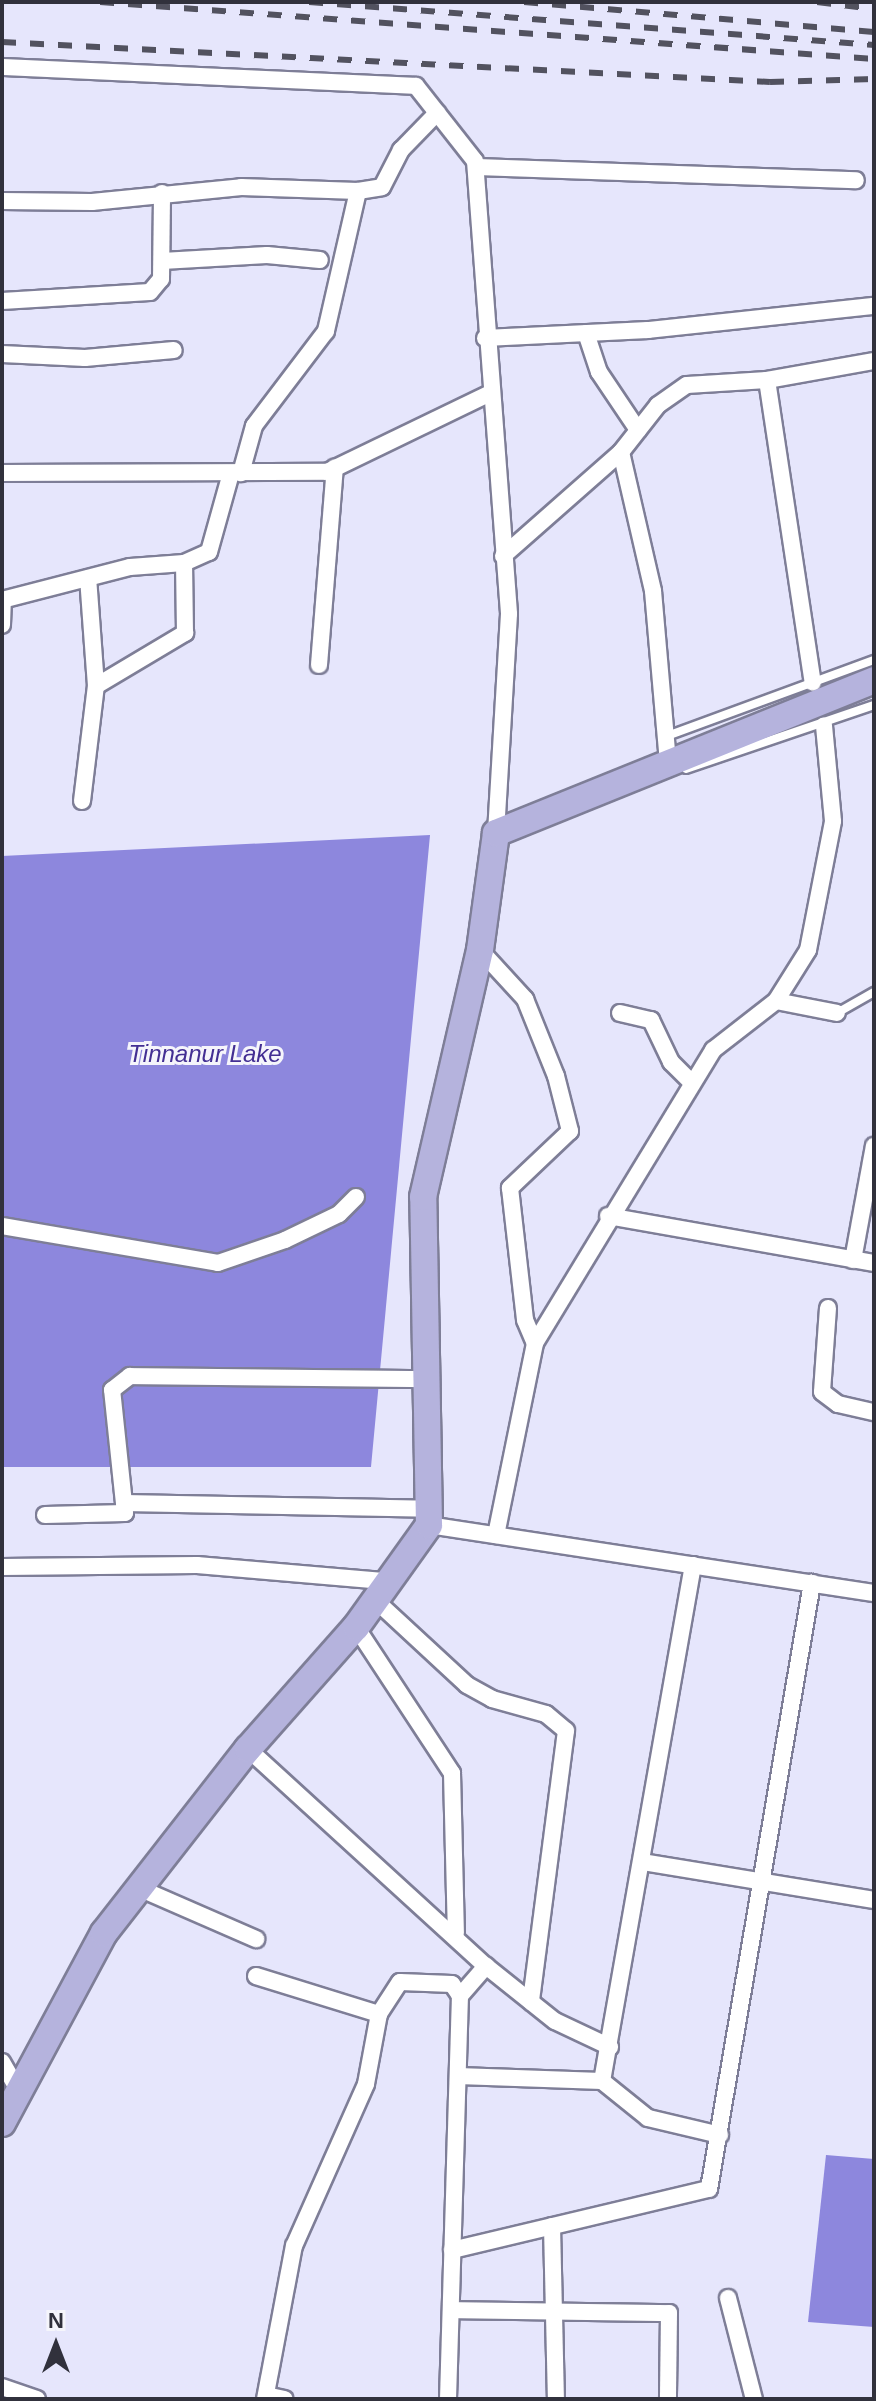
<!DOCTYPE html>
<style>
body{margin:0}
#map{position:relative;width:876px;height:2401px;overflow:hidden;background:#e6e6fc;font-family:Arial,sans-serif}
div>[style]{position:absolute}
.water>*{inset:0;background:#8d87dd}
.roads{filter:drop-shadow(2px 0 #7e7e97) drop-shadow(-2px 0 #7e7e97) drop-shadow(0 2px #7e7e97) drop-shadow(0 -2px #7e7e97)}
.lane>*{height:8px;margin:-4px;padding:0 4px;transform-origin:4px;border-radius:4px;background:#fff}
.street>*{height:16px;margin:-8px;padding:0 8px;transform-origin:8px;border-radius:8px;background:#fff}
.primary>*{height:26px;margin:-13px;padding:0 13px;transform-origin:13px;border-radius:13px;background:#b5b3dd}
.rail>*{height:6px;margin-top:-3px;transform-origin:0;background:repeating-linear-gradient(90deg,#52525f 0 14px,transparent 0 28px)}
span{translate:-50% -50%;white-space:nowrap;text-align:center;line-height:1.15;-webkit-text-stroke:6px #f5f5fb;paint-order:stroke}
.water-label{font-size:24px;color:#432f93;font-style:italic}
.frame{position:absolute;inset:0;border:4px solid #31313c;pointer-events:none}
.north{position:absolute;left:16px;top:2305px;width:80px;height:80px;-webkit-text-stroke:6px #f5f5fb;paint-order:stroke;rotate:0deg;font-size:22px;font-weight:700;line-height:32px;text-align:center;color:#31313c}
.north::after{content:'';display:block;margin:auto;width:28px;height:36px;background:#31313c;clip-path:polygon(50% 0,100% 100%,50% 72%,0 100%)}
</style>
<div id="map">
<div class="water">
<i style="clip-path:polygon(430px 835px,371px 1467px,2px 1467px,2px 856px)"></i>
<i style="clip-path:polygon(826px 2155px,874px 2159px,874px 2327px,808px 2322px)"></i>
</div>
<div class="roads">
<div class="lane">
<i style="left:667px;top:736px;width:221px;rotate:-20.2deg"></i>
<i style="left:686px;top:769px;width:199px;rotate:-18.8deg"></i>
<i style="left:837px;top:1013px;width:43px;rotate:-29.6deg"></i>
</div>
<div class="street">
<i style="left:2px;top:67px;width:414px;rotate:2.6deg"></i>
<i style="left:416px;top:86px;width:95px;rotate:51.8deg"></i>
<i style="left:475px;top:161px;width:454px;rotate:85.7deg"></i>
<i style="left:509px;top:614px;width:219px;rotate:93.4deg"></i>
<i style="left:477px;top:167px;width:379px;rotate:2deg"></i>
<i style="left:358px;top:191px;width:24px;rotate:-9deg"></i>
<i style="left:382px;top:187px;width:42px;rotate:-62.8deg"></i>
<i style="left:401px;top:150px;width:52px;rotate:-45.8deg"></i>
<i style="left:2px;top:201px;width:90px;rotate:0.6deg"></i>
<i style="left:92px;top:202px;width:150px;rotate:-5.7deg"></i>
<i style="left:241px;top:187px;width:117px;rotate:2deg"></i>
<i style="left:358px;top:191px;width:144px;rotate:102.9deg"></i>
<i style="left:326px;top:331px;width:119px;rotate:127.2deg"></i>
<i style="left:254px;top:426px;width:49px;rotate:105.5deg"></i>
<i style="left:162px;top:261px;width:105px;rotate:-3.3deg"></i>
<i style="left:267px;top:255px;width:53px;rotate:5.4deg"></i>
<i style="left:2px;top:301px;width:148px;rotate:-3.5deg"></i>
<i style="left:150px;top:292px;width:17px;rotate:-50deg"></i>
<i style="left:161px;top:279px;width:86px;rotate:-89.3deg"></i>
<i style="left:586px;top:333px;width:41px;rotate:71.6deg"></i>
<i style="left:599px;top:372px;width:70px;rotate:56.1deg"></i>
<i style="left:485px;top:338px;width:163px;rotate:-2.8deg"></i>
<i style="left:648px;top:330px;width:227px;rotate:-6.1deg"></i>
<i style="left:2px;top:354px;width:83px;rotate:2.8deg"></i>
<i style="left:85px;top:358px;width:89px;rotate:-5.1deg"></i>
<i style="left:767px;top:380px;width:306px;rotate:81.4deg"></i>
<i style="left:621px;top:452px;width:143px;rotate:77deg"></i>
<i style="left:653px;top:591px;width:172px;rotate:85deg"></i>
<i style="left:2px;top:473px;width:325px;rotate:-0.2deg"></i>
<i style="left:327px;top:472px;width:179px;rotate:-25.8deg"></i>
<i style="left:503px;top:556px;width:157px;rotate:-41.4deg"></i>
<i style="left:621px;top:452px;width:60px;rotate:-51.8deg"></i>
<i style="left:658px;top:405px;width:35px;rotate:-35deg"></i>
<i style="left:687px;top:385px;width:80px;rotate:-3.6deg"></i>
<i style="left:767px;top:380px;width:109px;rotate:-10.1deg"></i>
<i style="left:2px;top:600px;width:132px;rotate:-14.5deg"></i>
<i style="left:130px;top:567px;width:54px;rotate:-4.2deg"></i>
<i style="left:184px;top:563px;width:27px;rotate:-24deg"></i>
<i style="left:209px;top:552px;width:82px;rotate:-74.4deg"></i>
<i style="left:2px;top:625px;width:25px;rotate:-88deg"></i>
<i style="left:319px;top:665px;width:198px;rotate:-85.4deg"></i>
<i style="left:96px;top:686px;width:104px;rotate:-30.8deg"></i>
<i style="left:185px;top:633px;width:70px;rotate:-90.8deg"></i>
<i style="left:82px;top:801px;width:116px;rotate:-83.1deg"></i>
<i style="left:96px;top:686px;width:108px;rotate:-94.2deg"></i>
<i style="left:480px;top:950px;width:67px;rotate:47.4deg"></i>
<i style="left:525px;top:999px;width:83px;rotate:68.1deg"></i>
<i style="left:556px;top:1076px;width:57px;rotate:75.7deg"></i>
<i style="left:570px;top:1131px;width:83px;rotate:136.5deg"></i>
<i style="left:510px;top:1188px;width:133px;rotate:83.5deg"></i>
<i style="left:525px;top:1320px;width:25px;rotate:67deg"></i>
<i style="left:776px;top:1001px;width:62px;rotate:11.1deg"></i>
<i style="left:620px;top:1013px;width:32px;rotate:13deg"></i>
<i style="left:651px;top:1020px;width:47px;rotate:64.5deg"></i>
<i style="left:671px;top:1062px;width:30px;rotate:45deg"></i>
<i style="left:608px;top:1216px;width:270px;rotate:10deg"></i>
<i style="left:2px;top:1226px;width:219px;rotate:9.7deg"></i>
<i style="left:218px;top:1263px;width:71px;rotate:-18.9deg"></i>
<i style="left:285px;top:1240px;width:60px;rotate:-25.7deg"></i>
<i style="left:339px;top:1214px;width:24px;rotate:-45deg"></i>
<i style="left:853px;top:1260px;width:116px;rotate:-79.6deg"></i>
<i style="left:828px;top:1308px;width:84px;rotate:94.1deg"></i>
<i style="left:822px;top:1392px;width:20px;rotate:37deg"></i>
<i style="left:838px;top:1404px;width:37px;rotate:13deg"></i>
<i style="left:124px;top:1503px;width:305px;rotate:1.1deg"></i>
<i style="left:45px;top:1515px;width:80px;rotate:-1.4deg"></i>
<i style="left:125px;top:1513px;width:124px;rotate:-96deg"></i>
<i style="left:112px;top:1390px;width:23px;rotate:-38deg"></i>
<i style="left:130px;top:1376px;width:296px;rotate:0.6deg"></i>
<i style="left:429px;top:1525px;width:450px;rotate:8.7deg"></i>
<i style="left:496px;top:1535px;width:196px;rotate:-78.5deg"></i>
<i style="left:535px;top:1343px;width:343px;rotate:-58.7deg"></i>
<i style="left:713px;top:1050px;width:80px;rotate:-37.9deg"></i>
<i style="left:776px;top:1001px;width:60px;rotate:-57.9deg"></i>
<i style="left:808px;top:950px;width:131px;rotate:-79deg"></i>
<i style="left:833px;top:821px;width:96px;rotate:-95.4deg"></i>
<i style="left:693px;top:1565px;width:524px;rotate:100deg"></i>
<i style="left:602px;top:2081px;width:59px;rotate:38.8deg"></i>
<i style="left:648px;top:2118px;width:74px;rotate:13.3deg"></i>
<i style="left:2px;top:1567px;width:195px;rotate:-0.6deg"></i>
<i style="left:197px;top:1565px;width:187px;rotate:4.9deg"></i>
<i style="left:373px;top:1598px;width:128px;rotate:42.8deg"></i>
<i style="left:467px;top:1685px;width:29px;rotate:29deg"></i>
<i style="left:492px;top:1699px;width:56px;rotate:15.5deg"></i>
<i style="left:546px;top:1714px;width:26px;rotate:40deg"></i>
<i style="left:566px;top:1731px;width:273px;rotate:97.4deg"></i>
<i style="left:356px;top:1627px;width:175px;rotate:56.7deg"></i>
<i style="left:452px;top:1773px;width:160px;rotate:88.6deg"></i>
<i style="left:248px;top:1749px;width:322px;rotate:42.4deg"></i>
<i style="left:486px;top:1966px;width:88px;rotate:38.6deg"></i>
<i style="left:555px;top:2021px;width:61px;rotate:25.3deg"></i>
<i style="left:642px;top:1862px;width:235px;rotate:9.3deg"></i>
<i style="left:139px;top:1888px;width:128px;rotate:23.6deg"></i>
<i style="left:256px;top:1976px;width:129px;rotate:17.2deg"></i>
<i style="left:2px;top:2062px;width:34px;rotate:60deg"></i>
<i style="left:458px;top:2076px;width:144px;rotate:2deg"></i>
<i style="left:552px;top:2226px;width:173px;rotate:88.7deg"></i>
<i style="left:452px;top:2250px;width:264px;rotate:-13.4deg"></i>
<i style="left:709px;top:2189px;width:615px;rotate:-80.35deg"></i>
<i style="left:728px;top:2298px;width:104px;rotate:75.6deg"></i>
<i style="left:451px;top:2310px;width:218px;rotate:0.8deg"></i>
<i style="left:669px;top:2313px;width:86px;rotate:90.7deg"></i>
<i style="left:2px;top:2387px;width:37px;rotate:19deg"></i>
<i style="left:266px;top:2395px;width:19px;rotate:12deg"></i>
<i style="left:265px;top:2399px;width:156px;rotate:-79.3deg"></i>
<i style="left:294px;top:2246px;width:177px;rotate:-66deg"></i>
<i style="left:366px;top:2084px;width:71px;rotate:-79.5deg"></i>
<i style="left:379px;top:2014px;width:38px;rotate:-57deg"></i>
<i style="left:400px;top:1982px;width:52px;rotate:2.2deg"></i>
<i style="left:452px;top:1984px;width:14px;rotate:56deg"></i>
<i style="left:448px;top:2399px;width:403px;rotate:-88.3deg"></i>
<i style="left:460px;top:1996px;width:40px;rotate:-49deg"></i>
</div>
<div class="primary">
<i style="left:2px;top:2123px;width:216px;rotate:-61.8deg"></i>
<i style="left:104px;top:1933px;width:234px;rotate:-52deg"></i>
<i style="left:248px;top:1749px;width:163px;rotate:-48.5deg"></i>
<i style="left:356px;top:1627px;width:125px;rotate:-54.4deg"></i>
<i style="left:429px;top:1525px;width:328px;rotate:-91deg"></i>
<i style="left:423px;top:1197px;width:253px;rotate:-77deg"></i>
<i style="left:480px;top:950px;width:118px;rotate:-82.2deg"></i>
<i style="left:496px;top:833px;width:408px;rotate:-22deg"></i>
</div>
</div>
<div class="rail">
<i style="left:100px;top:2px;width:776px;rotate:4.21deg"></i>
<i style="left:309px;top:2px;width:567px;rotate:4.35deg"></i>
<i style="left:524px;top:2px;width:351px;rotate:4.9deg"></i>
<i style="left:817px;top:2px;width:57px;rotate:7deg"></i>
<i style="left:2px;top:42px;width:769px;rotate:2.98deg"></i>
<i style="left:770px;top:82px;width:104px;rotate:-1.7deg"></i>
</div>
<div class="water-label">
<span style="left:205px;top:1054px">Tinnanur Lake</span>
</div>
<div class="frame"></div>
<div class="north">N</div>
</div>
